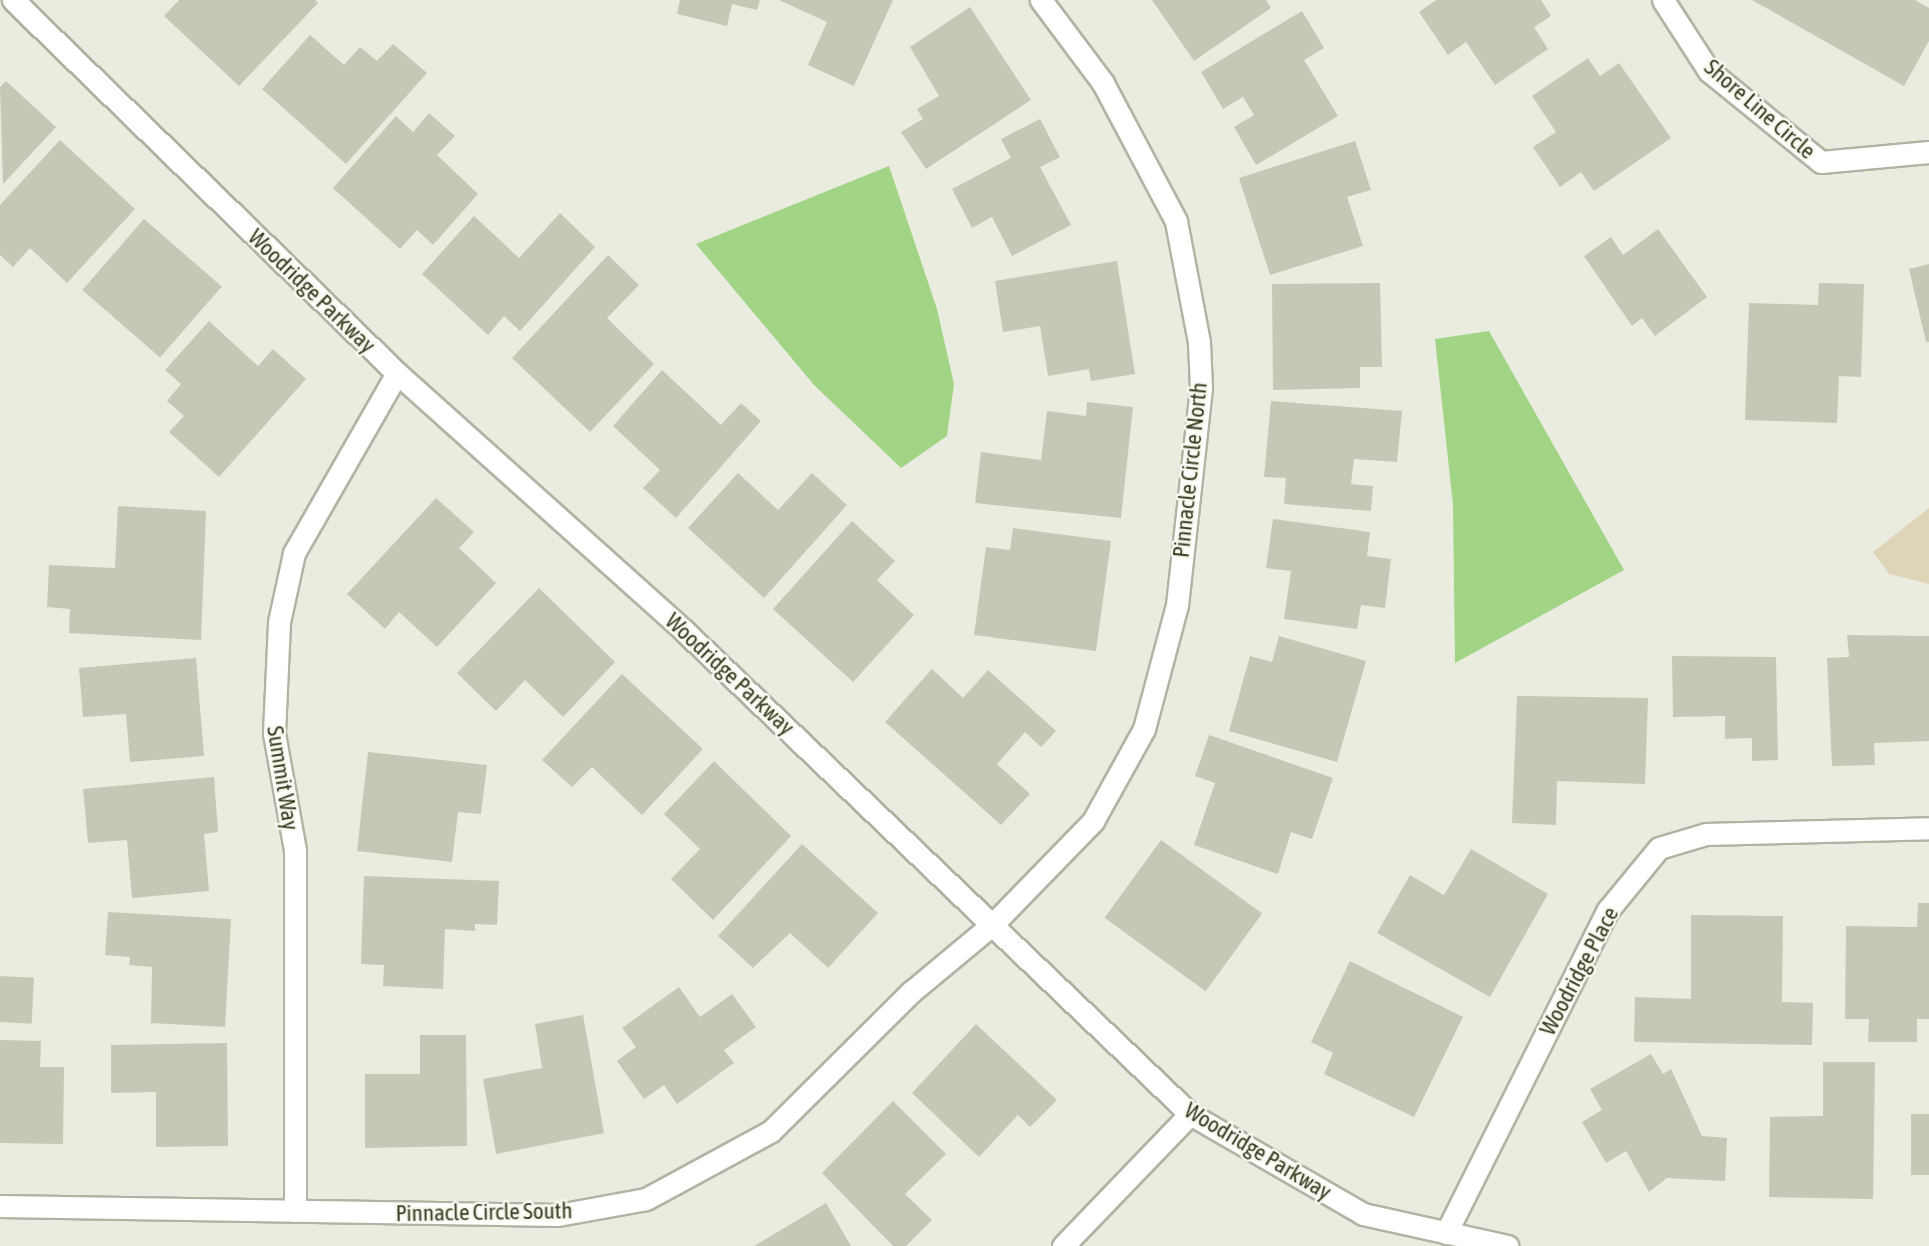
<!DOCTYPE html>
<style>
body{margin:0}
#map{position:relative;width:1929px;height:1246px;overflow:hidden;background:#ebece0;font-family:"Asap Condensed",sans-serif}
div>[style]{position:absolute}
.green>*{inset:0;background:#ded5b8}
.water>*{inset:0;background:#a1d485}
.building>*{inset:0;background:#c6c7b6;transform-origin:0 0}
.roads{filter:drop-shadow(2px 0 #b1b4a3) drop-shadow(-2px 0 #b1b4a3) drop-shadow(0 2px #b1b4a3) drop-shadow(0 -2px #b1b4a3)}
.street>*{height:21px;margin:-10.5px;padding:0 10.5px;transform-origin:10.5px;border-radius:10.5px;background:#fff}
span{translate:-50% -50%;white-space:nowrap;text-align:center;line-height:1.15;-webkit-text-stroke:5px #f8f8f1;paint-order:stroke}
.street-label{font-size:23px;color:#373d20}
</style>
<div id="map">
<div class="green">
<i style="clip-path:polygon(1929px 508px,1929px 584px,1889px 574px,1873px 552px)"></i>
</div>
<div class="water">
<i style="clip-path:polygon(889px 166px,937px 309px,954px 384px,947px 436px,901px 468px,814px 385px,696px 244px)"></i>
<i style="clip-path:polygon(1489px 331px,1624px 570px,1455px 663px,1453px 505px,1435px 339px)"></i>
</div>
<div class="building">
<i style="clip-path:polygon(179px 0,315px 0,318px 3px,239px 86px,164px 16px)"></i>
<i style="clip-path:polygon(680px 0,760px 0,757px 10px,732px 4px,727px 26px,677px 14px)"></i>
<i style="clip-path:polygon(779px 0,893px 0,854px 86px,808px 65px,827px 22px)"></i>
<i style="clip-path:polygon(1152px 0,1266px 0,1271px 8px,1194px 61px)"></i>
<i style="clip-path:polygon(1436px 0,1541px 0,1551px 16px,1534px 27px,1548px 49px,1495px 85px,1466px 42px,1448px 55px,1419px 12px)"></i>
<i style="clip-path:polygon(1752px 0,1915px 0,1929px 8px,1929px 41px,1904px 86px)"></i>
<i style="clip-path:polygon(970px 7px,1031px 100px,926px 169px,901px 132px,923px 119px,917px 109px,939px 96px,910px 47px)"></i>
<i style="clip-path:polygon(1302px 11px,1324px 48px,1304px 60px,1338px 116px,1256px 165px,1234px 127px,1254px 115px,1243px 97px,1223px 109px,1201px 72px)"></i>
<i style="clip-path:polygon(310px 35px,344px 65px,360px 47px,377px 61px,393px 44px,427px 73px,346px 164px,262px 89px)"></i>
<i style="clip-path:polygon(1588px 58px,1600px 76px,1619px 63px,1671px 138px,1594px 191px,1581px 172px,1560px 187px,1533px 147px,1556px 132px,1532px 96px)"></i>
<i style="clip-path:polygon(6px 81px,56px 127px,3px 184px,0 87px)"></i>
<i style="clip-path:polygon(429px 113px,455px 136px,437px 155px,478px 194px,433px 245px,417px 230px,400px 249px,333px 188px,396px 116px,413px 132px)"></i>
<i style="clip-path:polygon(1040px 119px,1060px 157px,1040px 167px,1071px 225px,1012px 256px,992px 217px,972px 228px,952px 189px,1011px 158px,1001px 139px)"></i>
<i style="clip-path:polygon(60px 140px,135px 209px,67px 283px,30px 248px,13px 267px,0 255px,0 205px)"></i>
<i style="clip-path:polygon(1355px 141px,1371px 190px,1347px 197px,1363px 246px,1270px 275px,1239px 178px)"></i>
<i style="clip-path:polygon(560px 213px,595px 247px,520px 331px,504px 316px,488px 335px,422px 274px,474px 216px,519px 258px)"></i>
<i style="left:144px;top:219px;width:103px;height:94px;rotate:41deg"></i>
<i style="clip-path:polygon(1658px 229px,1707px 297px,1655px 336px,1642px 318px,1632px 326px,1584px 256px,1611px 237px,1623px 255px)"></i>
<i style="clip-path:polygon(608px 255px,639px 285px,607px 318px,654px 364px,590px 432px,512px 358px)"></i>
<i style="clip-path:polygon(1117px 261px,1135px 374px,1091px 381px,1089px 369px,1048px 376px,1040px 326px,1003px 332px,995px 281px)"></i>
<i style="clip-path:polygon(1929px 264px,1929px 342px,1926px 342px,1909px 269px)"></i>
<i style="clip-path:polygon(1380px 283px,1382px 367px,1360px 367px,1360px 388px,1273px 390px,1272px 284px)"></i>
<i style="clip-path:polygon(1819px 283px,1864px 284px,1861px 377px,1839px 376px,1837px 423px,1745px 420px,1749px 303px,1818px 305px)"></i>
<i style="clip-path:polygon(209px 321px,258px 366px,273px 349px,306px 379px,219px 477px,169px 432px,184px 416px,167px 401px,181px 384px,165px 370px)"></i>
<i style="clip-path:polygon(662px 370px,721px 425px,741px 403px,761px 421px,676px 518px,643px 488px,660px 470px,613px 426px)"></i>
<i style="clip-path:polygon(1271px 401px,1402px 411px,1397px 462px,1354px 459px,1351px 484px,1373px 486px,1371px 511px,1284px 504px,1286px 478px,1264px 477px)"></i>
<i style="clip-path:polygon(1087px 402px,1133px 407px,1121px 518px,975px 503px,981px 452px,1041px 460px,1047px 411px,1086px 416px)"></i>
<i style="clip-path:polygon(738px 473px,778px 510px,812px 473px,847px 505px,764px 598px,688px 528px)"></i>
<i style="clip-path:polygon(436px 498px,474px 532px,459px 548px,496px 583px,437px 647px,399px 612px,385px 629px,347px 594px)"></i>
<i style="clip-path:polygon(118px 506px,206px 511px,201px 640px,69px 633px,70px 609px,47px 607px,49px 565px,115px 568px)"></i>
<i style="clip-path:polygon(1273px 519px,1370px 532px,1367px 556px,1391px 559px,1385px 608px,1361px 605px,1357px 629px,1284px 619px,1291px 571px,1266px 568px)"></i>
<i style="clip-path:polygon(852px 521px,895px 561px,877px 580px,914px 615px,853px 682px,773px 609px)"></i>
<i style="clip-path:polygon(1013px 528px,1111px 541px,1096px 651px,974px 635px,986px 547px,1010px 550px)"></i>
<i style="clip-path:polygon(539px 588px,615px 662px,563px 717px,525px 680px,496px 711px,457px 673px)"></i>
<i style="clip-path:polygon(1847px 635px,1929px 636px,1929px 741px,1874px 743px,1875px 765px,1832px 766px,1827px 658px,1849px 657px)"></i>
<i style="clip-path:polygon(1279px 636px,1366px 661px,1337px 762px,1229px 731px,1250px 656px,1272px 662px)"></i>
<i style="clip-path:polygon(1672px 656px,1776px 657px,1778px 760px,1752px 761px,1752px 738px,1725px 739px,1725px 716px,1673px 717px)"></i>
<i style="clip-path:polygon(196px 658px,204px 756px,130px 762px,126px 714px,83px 717px,79px 668px)"></i>
<i style="clip-path:polygon(932px 669px,963px 698px,988px 670px,1056px 731px,1041px 747px,1025px 732px,997px 764px,1030px 794px,1001px 825px,885px 722px)"></i>
<i style="clip-path:polygon(622px 674px,703px 749px,642px 815px,592px 767px,572px 787px,542px 760px)"></i>
<i style="clip-path:polygon(1517px 696px,1648px 698px,1645px 784px,1557px 781px,1556px 825px,1512px 823px)"></i>
<i style="clip-path:polygon(1209px 735px,1333px 778px,1312px 839px,1291px 832px,1278px 874px,1194px 845px,1215px 783px,1195px 776px)"></i>
<i style="clip-path:polygon(368px 752px,487px 765px,481px 814px,458px 812px,452px 862px,357px 851px)"></i>
<i style="clip-path:polygon(714px 761px,791px 836px,713px 920px,671px 879px,700px 849px,664px 814px)"></i>
<i style="clip-path:polygon(214px 777px,218px 832px,204px 834px,209px 891px,132px 898px,127px 840px,88px 843px,83px 789px)"></i>
<i style="left:1161px;top:840px;width:125px;height:96px;rotate:36deg"></i>
<i style="clip-path:polygon(802px 844px,878px 913px,828px 968px,790px 933px,753px 968px,718px 936px)"></i>
<i style="clip-path:polygon(1471px 849px,1548px 894px,1490px 997px,1377px 933px,1410px 875px,1444px 895px)"></i>
<i style="clip-path:polygon(364px 876px,499px 881px,497px 925px,475px 924px,475px 931px,445px 929px,443px 989px,383px 986px,384px 965px,361px 964px)"></i>
<i style="clip-path:polygon(1918px 903px,1929px 903px,1929px 1019px,1917px 1019px,1917px 1042px,1868px 1042px,1869px 1019px,1845px 1019px,1846px 926px,1917px 927px)"></i>
<i style="clip-path:polygon(108px 912px,231px 919px,225px 1027px,151px 1023px,152px 967px,129px 965px,130px 957px,105px 955px)"></i>
<i style="clip-path:polygon(1691px 915px,1783px 916px,1782px 1002px,1813px 1003px,1812px 1045px,1634px 1042px,1635px 997px,1691px 999px)"></i>
<i style="clip-path:polygon(1350px 961px,1463px 1017px,1414px 1117px,1324px 1074px,1333px 1053px,1311px 1042px)"></i>
<i style="left:0;top:976px;width:34px;height:46px;rotate:3deg"></i>
<i style="clip-path:polygon(679px 987px,700px 1017px,732px 994px,756px 1027px,724px 1050px,734px 1063px,677px 1104px,664px 1085px,644px 1099px,617px 1061px,636px 1047px,622px 1028px)"></i>
<i style="clip-path:polygon(583px 1015px,604px 1133px,496px 1154px,483px 1079px,542px 1068px,535px 1024px)"></i>
<i style="clip-path:polygon(976px 1024px,1057px 1100px,1030px 1127px,1018px 1115px,979px 1157px,912px 1093px)"></i>
<i style="clip-path:polygon(420px 1035px,466px 1035px,467px 1146px,365px 1148px,365px 1074px,420px 1074px)"></i>
<i style="clip-path:polygon(0 1040px,41px 1041px,40px 1067px,64px 1067px,63px 1144px,0 1143px)"></i>
<i style="clip-path:polygon(227px 1043px,228px 1146px,156px 1147px,156px 1092px,111px 1093px,111px 1045px)"></i>
<i style="clip-path:polygon(1651px 1054px,1663px 1074px,1671px 1069px,1702px 1136px,1727px 1138px,1725px 1181px,1667px 1178px,1649px 1192px,1626px 1151px,1606px 1163px,1582px 1122px,1602px 1110px,1590px 1089px)"></i>
<i style="clip-path:polygon(1823px 1062px,1875px 1062px,1873px 1199px,1769px 1197px,1770px 1117px,1823px 1116px)"></i>
<i style="clip-path:polygon(893px 1101px,946px 1154px,905px 1194px,932px 1220px,906px 1246px,893px 1246px,822px 1173px)"></i>
<i style="left:1911px;top:1114px;width:18px;height:61px"></i>
<i style="clip-path:polygon(826px 1203px,851px 1246px,754px 1246px)"></i>
</div>
<div class="roads">
<div class="street">
<i style="left:13px;top:0;width:535px;rotate:44.17deg"></i>
<i style="left:397px;top:373px;width:377px;rotate:41.9deg"></i>
<i style="left:678px;top:625px;width:708px;rotate:43.68deg"></i>
<i style="left:1190px;top:1114px;width:200px;rotate:30deg"></i>
<i style="left:1363px;top:1214px;width:148px;rotate:12.5deg"></i>
<i style="left:1663px;top:0;width:85px;rotate:57.1deg"></i>
<i style="left:1709px;top:71px;width:144px;rotate:39.1deg"></i>
<i style="left:1821px;top:162px;width:108px;rotate:-5.3deg"></i>
<i style="left:0;top:1206px;width:558px;rotate:0.92deg"></i>
<i style="left:558px;top:1215px;width:89px;rotate:-10.3deg"></i>
<i style="left:646px;top:1199px;width:142px;rotate:-28.5deg"></i>
<i style="left:771px;top:1131px;width:197px;rotate:-44.8deg"></i>
<i style="left:911px;top:992px;width:107px;rotate:-39.7deg"></i>
<i style="left:993px;top:924px;width:144px;rotate:-45.8deg"></i>
<i style="left:1093px;top:821px;width:105px;rotate:-61deg"></i>
<i style="left:1144px;top:729px;width:128px;rotate:-75.1deg"></i>
<i style="left:1177px;top:605px;width:218px;rotate:-83.7deg"></i>
<i style="left:1201px;top:388px;width:46px;rotate:-92.5deg"></i>
<i style="left:1199px;top:342px;width:123px;rotate:-100.8deg"></i>
<i style="left:1176px;top:221px;width:156px;rotate:-117.9deg"></i>
<i style="left:1103px;top:83px;width:104px;rotate:-126.8deg"></i>
<i style="left:295px;top:1211px;width:361px;rotate:-90deg"></i>
<i style="left:295px;top:850px;width:119px;rotate:-100.2deg"></i>
<i style="left:274px;top:733px;width:111px;rotate:-87.4deg"></i>
<i style="left:279px;top:622px;width:71px;rotate:-77.7deg"></i>
<i style="left:294px;top:553px;width:207px;rotate:-60.2deg"></i>
<i style="left:1446px;top:1233px;width:361px;rotate:-63.4deg"></i>
<i style="left:1608px;top:910px;width:80px;rotate:-50.6deg"></i>
<i style="left:1659px;top:848px;width:49px;rotate:-16.6deg"></i>
<i style="left:1706px;top:834px;width:223px;rotate:-1.5deg"></i>
<i style="left:1063px;top:1246px;width:183px;rotate:-46.1deg"></i>
</div>
</div>
<div class="street-label">
<span style="left:1760px;top:109px;rotate:41deg">Shore Line Circle</span>
<span style="left:312px;top:291px;rotate:44deg">Woodridge Parkway</span>
<span style="left:1190px;top:470px;rotate:-84deg">Pinnacle Circle North</span>
<span style="left:730px;top:674px;rotate:43deg">Woodridge Parkway</span>
<span style="left:283px;top:778px;rotate:81deg">Summit Way</span>
<span style="left:1579px;top:971px;rotate:-62deg">Woodridge Place</span>
<span style="left:1258px;top:1151px;rotate:31deg">Woodridge Parkway</span>
<span style="left:484px;top:1212px;rotate:-1deg">Pinnacle Circle South</span>
</div>
</div>
